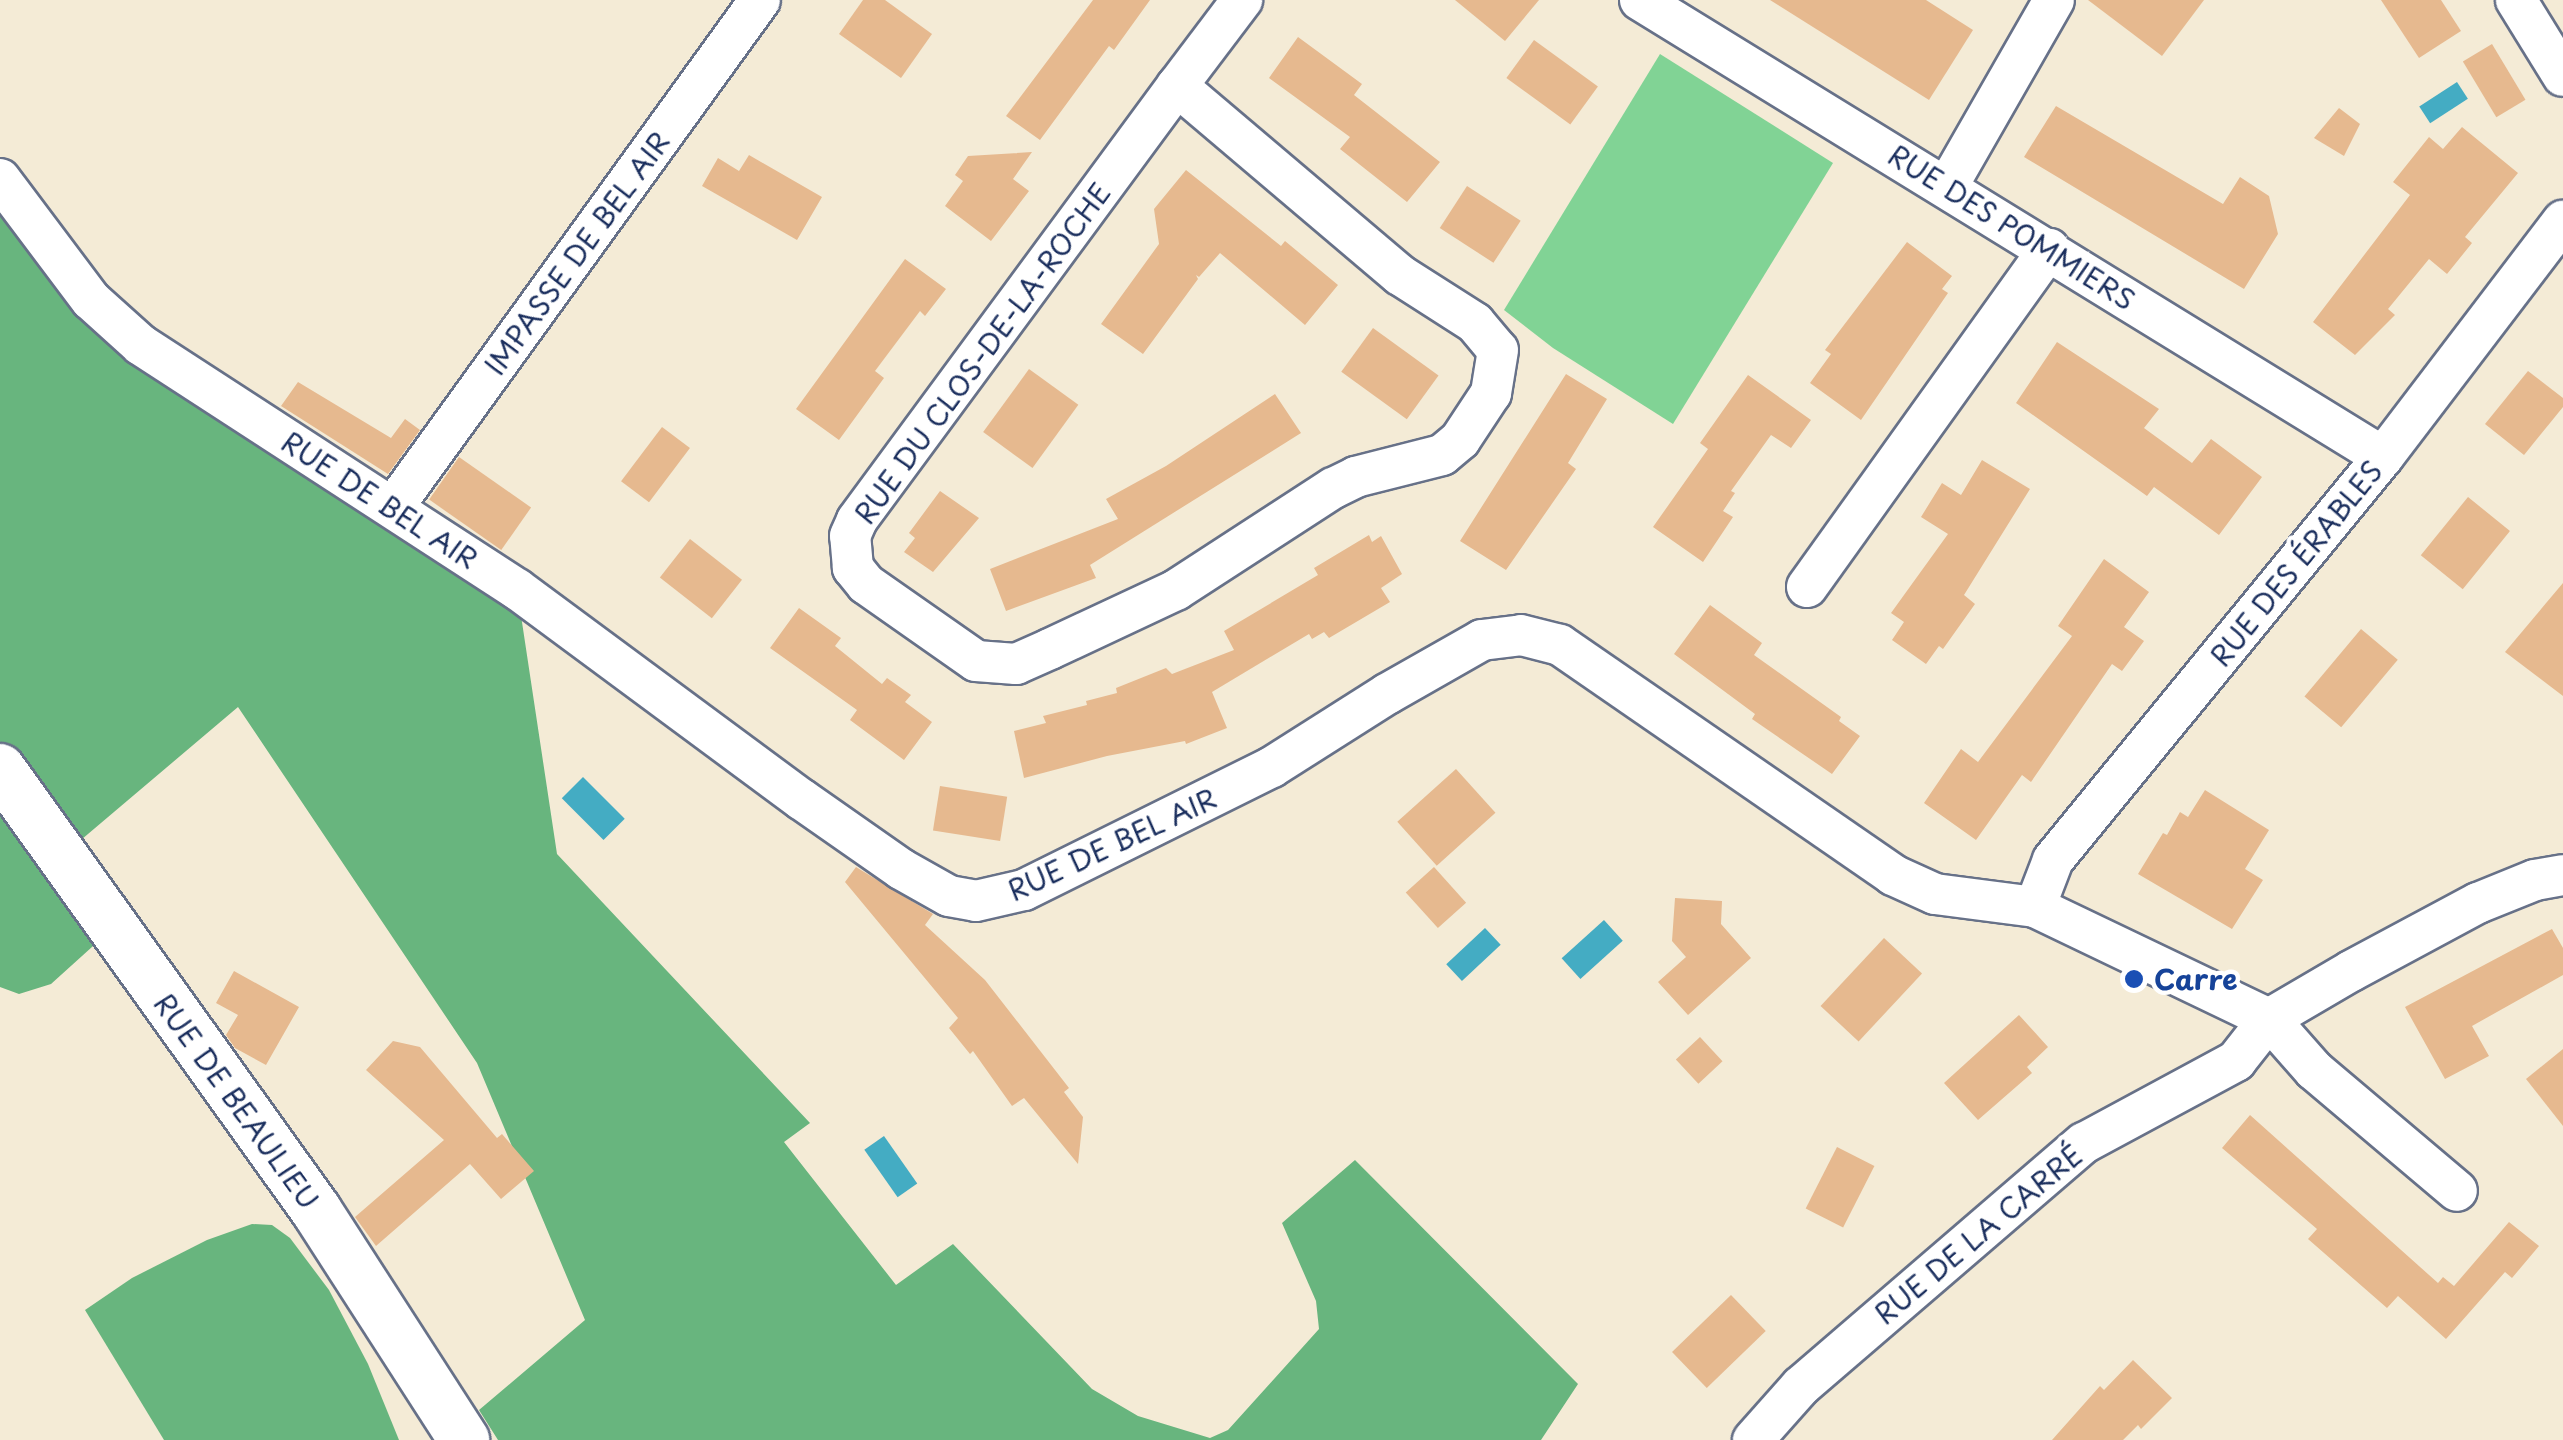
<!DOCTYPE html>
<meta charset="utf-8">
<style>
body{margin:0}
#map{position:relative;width:2563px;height:1440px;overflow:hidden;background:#f4ebd6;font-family:"Playpen Sans",sans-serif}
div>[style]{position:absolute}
.green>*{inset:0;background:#81d395}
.forest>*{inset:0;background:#68b57e}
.water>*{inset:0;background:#44acc3;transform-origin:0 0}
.building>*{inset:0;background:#e6b98f;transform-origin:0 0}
.roads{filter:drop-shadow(2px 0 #677188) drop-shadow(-2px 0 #677188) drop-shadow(0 2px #677188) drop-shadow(0 -2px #677188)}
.minor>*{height:40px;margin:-20px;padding:0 20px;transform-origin:20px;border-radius:20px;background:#fff}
.tertiary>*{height:50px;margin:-25px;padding:0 25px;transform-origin:25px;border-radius:25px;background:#fff}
.dots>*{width:28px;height:28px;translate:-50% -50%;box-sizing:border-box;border:5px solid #fff;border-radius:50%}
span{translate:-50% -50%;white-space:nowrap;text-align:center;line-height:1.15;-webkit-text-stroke:9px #fff;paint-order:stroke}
.street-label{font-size:28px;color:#1b2f5e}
.transit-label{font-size:28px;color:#164399;font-weight:700}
.left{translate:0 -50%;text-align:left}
</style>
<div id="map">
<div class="green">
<i style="clip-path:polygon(1660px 54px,1833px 163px,1673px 424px,1553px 348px,1504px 310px)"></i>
</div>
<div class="forest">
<i style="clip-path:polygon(0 179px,68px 272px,517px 589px,557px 854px,810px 1123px,784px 1142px,896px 1285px,953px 1244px,1092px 1389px,1138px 1416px,1210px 1438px,1228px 1430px,1319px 1329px,1316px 1301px,1282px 1223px,1355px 1160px,1578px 1384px,1541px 1440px,498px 1440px,479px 1410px,585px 1320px,477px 1063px,238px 707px,62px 856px,113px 928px,51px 984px,19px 994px,0 987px)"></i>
<i style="clip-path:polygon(252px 1224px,272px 1225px,290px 1238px,329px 1290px,368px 1364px,399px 1440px,164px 1440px,85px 1310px,132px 1278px,207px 1240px)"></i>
</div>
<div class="water">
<i style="left:2457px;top:82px;width:20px;height:45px;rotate:57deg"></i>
<i style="left:583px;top:777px;width:59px;height:30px;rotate:45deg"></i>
<i style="left:1604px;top:920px;width:28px;height:57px;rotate:48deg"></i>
<i style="left:1485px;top:928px;width:23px;height:53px;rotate:47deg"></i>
<i style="left:884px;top:1136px;width:58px;height:24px;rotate:55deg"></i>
</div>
<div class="building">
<i style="clip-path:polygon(863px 0,885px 0,932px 34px,901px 78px,839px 34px)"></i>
<i style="clip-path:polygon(1093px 0,1150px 0,1114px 50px,1109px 46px,1040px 140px,1006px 116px)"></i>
<i style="clip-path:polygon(1455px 0,1539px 0,1505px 41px)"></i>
<i style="clip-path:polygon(1770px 0,1926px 0,1973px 30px,1929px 100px)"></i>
<i style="clip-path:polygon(2088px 0,2204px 0,2162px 56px)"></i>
<i style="clip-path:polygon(2381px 0,2441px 0,2461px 31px,2419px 58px)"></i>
<i style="clip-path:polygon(1298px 37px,1362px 84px,1354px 95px,1440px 162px,1407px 202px,1340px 149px,1350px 137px,1269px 78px)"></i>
<i style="left:1534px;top:40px;width:79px;height:47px;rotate:36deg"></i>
<i style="left:2492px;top:44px;width:65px;height:34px;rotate:59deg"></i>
<i style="clip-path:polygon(2056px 106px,2223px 204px,2240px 177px,2269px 196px,2278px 234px,2244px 289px,2024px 157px)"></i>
<i style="clip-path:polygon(2339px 108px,2360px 124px,2344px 156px,2314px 138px)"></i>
<i style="clip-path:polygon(2462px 127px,2518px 173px,2465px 237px,2472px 243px,2447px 274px,2429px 259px,2388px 309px,2395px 315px,2355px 355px,2313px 322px,2410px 195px,2393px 182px,2429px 137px,2443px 149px)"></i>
<i style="clip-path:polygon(1032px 152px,1013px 179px,1029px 191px,991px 241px,945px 206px,963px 181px,955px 175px,968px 156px)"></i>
<i style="clip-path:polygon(749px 155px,822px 197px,797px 240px,702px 186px,718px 158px,739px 171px)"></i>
<i style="clip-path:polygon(1186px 170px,1281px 246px,1285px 241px,1338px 285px,1305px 325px,1220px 253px,1199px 277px,1196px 275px,1198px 279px,1143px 354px,1101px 324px,1159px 244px,1154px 209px)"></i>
<i style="left:1467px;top:186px;width:64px;height:50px;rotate:33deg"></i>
<i style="clip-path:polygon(1907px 242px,1952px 276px,1942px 289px,1948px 293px,1861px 420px,1810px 383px,1831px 354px,1825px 350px)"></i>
<i style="clip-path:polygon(905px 259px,946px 289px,925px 316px,920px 311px,875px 371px,884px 378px,839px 440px,796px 409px)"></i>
<i style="left:1373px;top:328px;width:81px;height:54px;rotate:36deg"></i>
<i style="clip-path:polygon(2057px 342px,2159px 409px,2144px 428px,2192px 463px,2211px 439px,2262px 477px,2219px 535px,2154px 487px,2147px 496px,2016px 403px)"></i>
<i style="left:1029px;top:369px;width:61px;height:78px;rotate:36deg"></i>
<i style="clip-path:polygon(2528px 371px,2563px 398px,2563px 407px,2524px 455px,2485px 424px)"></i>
<i style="clip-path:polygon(1566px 374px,1607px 399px,1568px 463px,1576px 469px,1506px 570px,1460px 541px)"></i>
<i style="clip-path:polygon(1748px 375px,1811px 420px,1791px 448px,1771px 435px,1731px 491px,1735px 493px,1723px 511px,1733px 517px,1703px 562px,1653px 527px,1708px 449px,1700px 443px)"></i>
<i style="clip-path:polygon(298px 382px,391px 438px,405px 419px,420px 430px,388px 474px,281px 406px)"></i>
<i style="clip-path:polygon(1275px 394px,1301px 433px,1090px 565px,1096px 578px,1006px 611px,990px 569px,1118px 519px,1106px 499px,1166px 466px)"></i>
<i style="left:662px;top:427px;width:35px;height:68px;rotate:37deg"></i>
<i style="left:459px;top:457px;width:88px;height:52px;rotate:35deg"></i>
<i style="clip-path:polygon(1982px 460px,2030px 489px,1964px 595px,1975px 604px,1943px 649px,1939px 646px,1926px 664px,1892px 640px,1904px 622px,1891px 613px,1948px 534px,1921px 517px,1942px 483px,1961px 495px)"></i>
<i style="clip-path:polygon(940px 491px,979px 518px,933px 572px,904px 552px,915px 538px,909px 533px)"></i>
<i style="left:2468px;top:497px;width:54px;height:75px;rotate:39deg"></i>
<i style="clip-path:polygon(1369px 535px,1372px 542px,1381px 536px,1402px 574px,1381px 588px,1390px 602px,1329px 638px,1324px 632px,1312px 639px,1309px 634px,1212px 692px,1227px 728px,1186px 744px,1185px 741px,1107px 756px,1024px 778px,1014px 731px,1046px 723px,1043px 716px,1087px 705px,1086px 701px,1117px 693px,1116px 688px,1166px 668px,1172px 674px,1234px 650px,1224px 631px,1318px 575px,1314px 568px)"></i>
<i style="left:690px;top:539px;width:66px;height:49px;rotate:38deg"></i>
<i style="clip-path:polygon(2104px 559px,2149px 592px,2124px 627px,2144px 641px,2122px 671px,2112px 664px,2031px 782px,2022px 775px,1976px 840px,1924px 803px,1961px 749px,1978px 762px,2072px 636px,2058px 626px)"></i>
<i style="clip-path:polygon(2563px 583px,2563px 696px,2505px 652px)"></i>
<i style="clip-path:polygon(1710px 605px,1762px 643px,1754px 655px,1841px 717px,1839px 721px,1860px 736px,1832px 774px,1752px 719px,1755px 714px,1674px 654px)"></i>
<i style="clip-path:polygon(799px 608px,841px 638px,835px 646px,882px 684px,887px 678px,911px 695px,905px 702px,932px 722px,904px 760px,850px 720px,857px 710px,770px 648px)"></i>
<i style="left:2361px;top:629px;width:48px;height:88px;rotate:40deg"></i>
<i style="left:1456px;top:769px;width:59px;height:79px;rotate:48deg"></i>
<i style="left:940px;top:786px;width:68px;height:45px;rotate:9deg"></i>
<i style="clip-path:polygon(2205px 790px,2269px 830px,2245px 869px,2263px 880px,2232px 929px,2138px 874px,2163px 833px,2167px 835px,2180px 812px,2188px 817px)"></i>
<i style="clip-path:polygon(856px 867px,933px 914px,925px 925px,985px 980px,1069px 1088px,1064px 1092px,1083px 1117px,1078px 1164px,1024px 1098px,1012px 1106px,973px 1051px,970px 1054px,949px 1028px,958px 1018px,845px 882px)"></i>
<i style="left:1434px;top:867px;width:48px;height:38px;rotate:48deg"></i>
<i style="clip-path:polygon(1675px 898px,1722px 901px,1721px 924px,1751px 958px,1688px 1015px,1658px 982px,1686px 957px,1672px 941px)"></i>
<i style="clip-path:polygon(2552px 929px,2563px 948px,2563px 975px,2472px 1026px,2489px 1056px,2445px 1079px,2405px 1007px)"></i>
<i style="left:1884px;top:938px;width:52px;height:93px;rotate:43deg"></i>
<i style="clip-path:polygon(234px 971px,299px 1007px,266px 1065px,235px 1048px,226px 1035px,238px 1015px,216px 1003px)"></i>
<i style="clip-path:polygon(2019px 1015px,2048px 1047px,2027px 1067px,2032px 1073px,1978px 1120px,1944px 1083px)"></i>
<i style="left:1700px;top:1037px;width:33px;height:33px;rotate:47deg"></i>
<i style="clip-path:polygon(393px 1041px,420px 1047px,497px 1138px,502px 1134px,534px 1171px,501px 1199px,470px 1164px,376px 1246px,355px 1217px,444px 1140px,366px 1070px)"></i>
<i style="clip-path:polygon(2563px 1049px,2563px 1126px,2526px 1079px)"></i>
<i style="clip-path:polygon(2250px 1115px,2438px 1283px,2443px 1277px,2454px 1286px,2509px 1222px,2539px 1246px,2512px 1278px,2505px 1272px,2446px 1339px,2398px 1296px,2387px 1308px,2308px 1239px,2317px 1229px,2222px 1148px)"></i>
<i style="left:1837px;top:1147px;width:42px;height:69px;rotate:27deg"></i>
<i style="left:1731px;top:1295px;width:50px;height:82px;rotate:46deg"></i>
<i style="clip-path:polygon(2133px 1360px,2172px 1398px,2141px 1429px,2138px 1425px,2123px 1440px,2052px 1440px,2100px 1386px,2104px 1390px)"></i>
</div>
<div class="roads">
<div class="minor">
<i style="left:1640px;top:0;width:872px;rotate:31.59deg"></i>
<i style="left:2516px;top:0;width:89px;rotate:58.3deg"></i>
<i style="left:1177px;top:86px;width:292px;rotate:40.3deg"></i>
<i style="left:1400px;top:275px;width:89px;rotate:32.6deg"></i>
<i style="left:1475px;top:323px;width:35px;rotate:50deg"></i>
<i style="left:1498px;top:350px;width:44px;rotate:99.2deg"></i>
<i style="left:1491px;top:393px;width:56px;rotate:123.4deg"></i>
<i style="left:1460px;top:440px;width:23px;rotate:140deg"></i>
<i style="left:1442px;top:455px;width:89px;rotate:165.7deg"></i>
<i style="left:1356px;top:477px;width:25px;rotate:154deg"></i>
<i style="left:1333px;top:488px;width:187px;rotate:147deg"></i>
<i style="left:1176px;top:590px;width:139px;rotate:154.9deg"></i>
<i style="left:1050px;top:649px;width:37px;rotate:156deg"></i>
<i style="left:1016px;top:664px;width:40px;rotate:-175.7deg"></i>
<i style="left:976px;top:661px;width:134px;rotate:-145deg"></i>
<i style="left:866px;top:584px;width:21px;rotate:-129deg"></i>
<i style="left:853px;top:568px;width:32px;rotate:-95deg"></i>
<i style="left:850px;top:536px;width:17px;rotate:-66deg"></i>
<i style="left:857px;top:520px;width:539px;rotate:-53.6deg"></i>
<i style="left:1177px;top:86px;width:108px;rotate:-52.9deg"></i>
<i style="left:0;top:179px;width:151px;rotate:53.1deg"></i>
<i style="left:91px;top:300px;width:67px;rotate:42deg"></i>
<i style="left:141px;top:345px;width:448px;rotate:33deg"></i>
<i style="left:517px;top:589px;width:353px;rotate:36.5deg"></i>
<i style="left:801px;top:799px;width:122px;rotate:35deg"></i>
<i style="left:901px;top:869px;width:55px;rotate:29.4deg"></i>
<i style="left:949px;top:896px;width:27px;rotate:10deg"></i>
<i style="left:976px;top:901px;width:49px;rotate:-12.9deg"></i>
<i style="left:1024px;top:890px;width:277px;rotate:-26.4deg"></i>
<i style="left:1272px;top:767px;width:136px;rotate:-32.4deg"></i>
<i style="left:1387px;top:694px;width:109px;rotate:-29.6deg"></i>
<i style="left:1482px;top:640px;width:39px;rotate:-7deg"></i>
<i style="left:1521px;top:635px;width:40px;rotate:14.4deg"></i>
<i style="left:1560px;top:645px;width:405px;rotate:34.6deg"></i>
<i style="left:1893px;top:875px;width:46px;rotate:24.3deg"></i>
<i style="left:1935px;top:894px;width:101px;rotate:7.4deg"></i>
<i style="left:2035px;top:907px;width:259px;rotate:25.6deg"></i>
<i style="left:2269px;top:1019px;width:68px;rotate:48.6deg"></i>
<i style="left:2314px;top:1070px;width:187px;rotate:40.2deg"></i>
<i style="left:1947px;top:187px;width:215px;rotate:-60.2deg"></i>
<i style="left:394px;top:506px;width:624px;rotate:-54.12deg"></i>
<i style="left:1807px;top:587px;width:416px;rotate:-54.4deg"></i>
<i style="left:2035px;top:907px;width:50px;rotate:-69deg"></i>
<i style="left:2053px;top:860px;width:521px;rotate:-50.69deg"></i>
<i style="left:2383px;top:457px;width:297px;rotate:-52.7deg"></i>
<i style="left:1753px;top:1440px;width:72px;rotate:-48.4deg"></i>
<i style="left:1801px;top:1386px;width:373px;rotate:-40.7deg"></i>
<i style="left:2084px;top:1143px;width:173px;rotate:-28.3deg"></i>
<i style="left:2236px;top:1061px;width:53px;rotate:-51.8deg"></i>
<i style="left:2269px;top:1019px;width:95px;rotate:-30.3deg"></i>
<i style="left:2351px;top:971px;width:144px;rotate:-28.2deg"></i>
<i style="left:2478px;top:903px;width:61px;rotate:-22deg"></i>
<i style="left:2535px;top:880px;width:28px;rotate:-10deg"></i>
</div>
<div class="tertiary">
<i style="left:0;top:769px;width:543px;rotate:54.38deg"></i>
<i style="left:316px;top:1210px;width:274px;rotate:57.2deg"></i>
</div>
</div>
<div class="dots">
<i style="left:2134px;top:979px;background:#1a4fb4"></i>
</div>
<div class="street-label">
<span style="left:2012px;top:227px;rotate:32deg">RUE DES POMMIERS</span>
<span style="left:577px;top:253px;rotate:-54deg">IMPASSE DE BEL AIR</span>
<span style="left:982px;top:353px;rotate:-54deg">RUE DU CLOS-DE-LA-ROCHE</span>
<span style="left:380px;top:500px;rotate:33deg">RUE DE BEL AIR</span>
<span style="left:2296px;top:563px;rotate:-51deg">RUE DES ÉRABLES</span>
<span style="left:1112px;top:844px;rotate:-25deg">RUE DE BEL AIR</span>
<span style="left:237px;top:1101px;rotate:54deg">RUE DE BEAULIEU</span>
<span style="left:1978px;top:1234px;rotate:-40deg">RUE DE LA CARRÉ</span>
</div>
<div class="transit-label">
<span class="left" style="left:2154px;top:979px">Carre</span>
</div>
</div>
